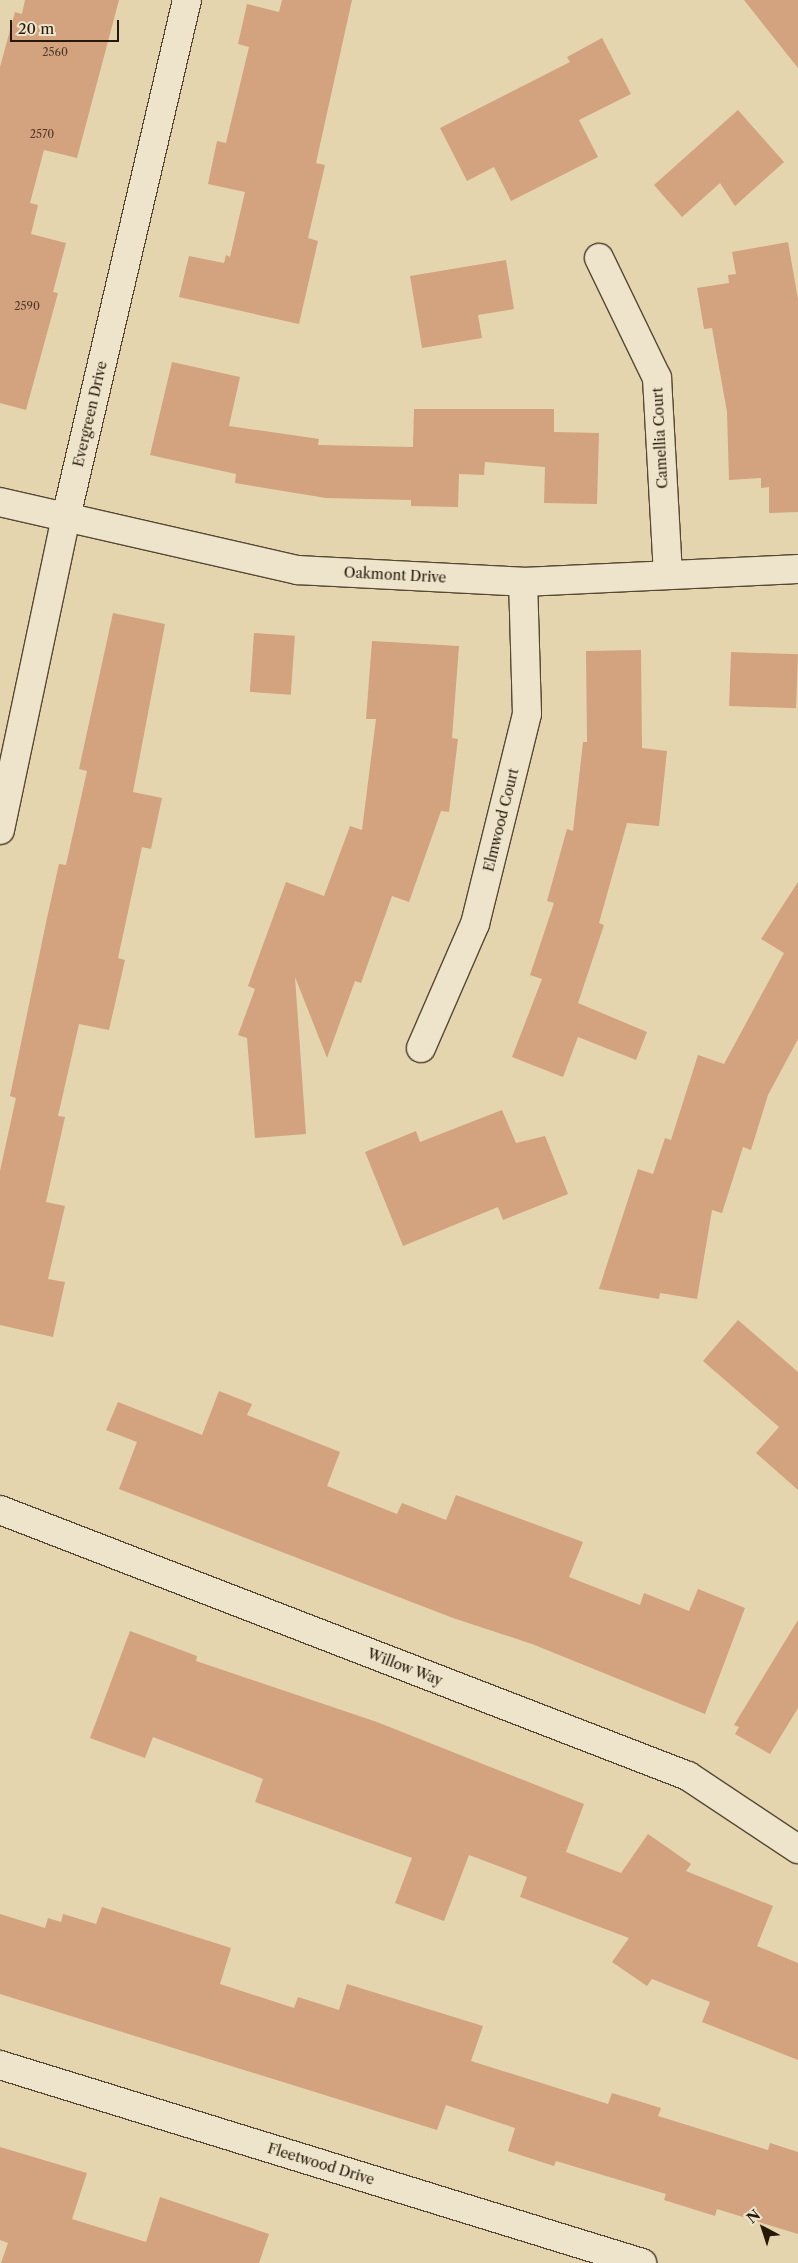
<!DOCTYPE html>
<style>
body{margin:0}
#map{position:relative;width:798px;height:2263px;overflow:hidden;background:#e4d5af;font-family:"Libre Caslon Text",serif}
div>[style]{position:absolute}
.building>*{inset:0;background:#d3a27f;transform-origin:0 0}
.roads{filter:drop-shadow(1px 0 #564832) drop-shadow(-1px 0 #564832) drop-shadow(0 1px #564832) drop-shadow(0 -1px #564832)}
.minor>*{height:28px;margin:-14px;padding:0 14px;transform-origin:14px;border-radius:14px;background:#ede4cb}
span{translate:-50% -50%;white-space:nowrap;text-align:center;line-height:1.15;-webkit-text-stroke:4.5px #ede4cb;paint-order:stroke}
.number-label{font-size:11px;color:#513b26}
.number-label span{-webkit-text-stroke-width:0}
.street-label{font-size:14px;color:#261909}
.north{position:absolute;left:738px;top:2203px;width:50px;height:50px;-webkit-text-stroke:4px #ede4cb;paint-order:stroke;rotate:320deg;font-size:14px;font-weight:700;line-height:20px;text-align:center;color:#261909}
.north::after{content:'';display:block;margin:auto;width:18px;height:22px;background:#261909;clip-path:polygon(50% 0,100% 100%,50% 72%,0 100%)}
.scale{position:absolute;left:10px;top:20px;width:109px;height:22px;box-sizing:border-box;border:2px solid #261909;border-top:0;padding-left:6px;font-size:15px;line-height:18px;white-space:nowrap;color:#261909;-webkit-text-stroke:4px #ede4cb;paint-order:stroke}
</style>
<div id="map">
<div class="building">
<i style="clip-path:polygon(25px 0,119px 0,77px 158px,44px 150px,30px 203px,38px 205px,31px 234px,66px 243px,53px 292px,58px 293px,26px 410px,0 403px,0 67px,15px 12px,22px 14px)"></i>
<i style="clip-path:polygon(282px 0,352px 0,316px 163px,325px 165px,308px 238px,318px 241px,299px 324px,179px 297px,189px 256px,224px 263px,226px 255px,230px 257px,245px 192px,208px 184px,217px 141px,226px 143px,249px 47px,238px 44px,247px 4px,279px 12px)"></i>
<i style="clip-path:polygon(744px 0,798px 0,798px 68px)"></i>
<i style="clip-path:polygon(602px 38px,631px 94px,579px 120px,598px 157px,511px 201px,494px 167px,467px 181px,440px 128px,570px 62px,567px 57px)"></i>
<i style="clip-path:polygon(738px 110px,784px 162px,735px 206px,720px 183px,682px 217px,654px 185px)"></i>
<i style="clip-path:polygon(788px 242px,798px 299px,798px 512px,769px 513px,769px 487px,761px 488px,761px 478px,729px 480px,727px 412px,712px 328px,704px 329px,697px 288px,729px 283px,728px 275px,736px 274px,732px 252px)"></i>
<i style="clip-path:polygon(506px 260px,514px 309px,478px 315px,482px 338px,422px 348px,410px 276px)"></i>
<i style="clip-path:polygon(172px 362px,240px 377px,229px 426px,319px 439px,318px 445px,413px 447px,414px 409px,554px 409px,554px 432px,599px 433px,597px 504px,544px 503px,545px 467px,485px 462px,484px 475px,459px 474px,458px 507px,411px 506px,411px 500px,326px 498px,235px 483px,236px 474px,150px 455px)"></i>
<i style="clip-path:polygon(113px 613px,165px 624px,133px 792px,162px 798px,151px 849px,142px 847px,118px 958px,125px 960px,109px 1030px,79px 1024px,58px 1116px,65px 1117px,46px 1202px,65px 1206px,48px 1279px,65px 1282px,53px 1337px,0 1325px,0 1171px,16px 1098px,10px 1096px,47px 918px,59px 864px,66px 865px,87px 771px,79px 769px)"></i>
<i style="left:254px;top:633px;width:41px;height:59px;rotate:4deg"></i>
<i style="clip-path:polygon(372px 641px,459px 646px,452px 738px,458px 739px,449px 812px,441px 811px,409px 902px,392px 896px,361px 983px,355px 981px,327px 1058px,295px 977px,306px 1134px,255px 1138px,247px 1038px,238px 1035px,255px 989px,248px 986px,286px 882px,324px 896px,350px 826px,362px 830px,376px 719px,366px 719px)"></i>
<i style="clip-path:polygon(641px 650px,642px 748px,667px 751px,659px 826px,627px 823px,599px 923px,604px 925px,578px 1003px,647px 1032px,636px 1060px,578px 1037px,563px 1077px,512px 1057px,542px 979px,530px 975px,554px 903px,547px 901px,567px 829px,573px 831px,583px 742px,587px 742px,586px 651px)"></i>
<i style="left:731px;top:652px;width:67px;height:54px;rotate:2deg"></i>
<i style="clip-path:polygon(798px 882px,798px 1039px,768px 1095px,751px 1150px,743px 1147px,722px 1213px,712px 1210px,697px 1299px,660px 1293px,659px 1299px,599px 1289px,638px 1169px,653px 1174px,665px 1138px,671px 1140px,698px 1055px,724px 1064px,784px 953px,761px 939px)"></i>
<i style="clip-path:polygon(502px 1110px,516px 1143px,545px 1136px,568px 1194px,503px 1220px,498px 1207px,403px 1246px,365px 1152px,416px 1131px,420px 1142px)"></i>
<i style="clip-path:polygon(738px 1320px,798px 1372px,798px 1490px,756px 1453px,779px 1427px,703px 1361px)"></i>
<i style="clip-path:polygon(219px 1391px,252px 1404px,247px 1415px,340px 1452px,327px 1486px,397px 1514px,402px 1503px,446px 1520px,456px 1495px,583px 1542px,569px 1577px,640px 1605px,644px 1593px,689px 1611px,698px 1589px,745px 1608px,705px 1714px,532px 1644px,453px 1618px,119px 1489px,137px 1442px,106px 1430px,118px 1402px,202px 1435px)"></i>
<i style="clip-path:polygon(798px 1620px,798px 1708px,770px 1754px,735px 1734px,739px 1727px,734px 1725px)"></i>
<i style="clip-path:polygon(130px 1631px,197px 1656px,196px 1661px,377px 1722px,584px 1804px,566px 1852px,621px 1873px,648px 1834px,691px 1864px,686px 1871px,773px 1906px,757px 1946px,798px 1963px,798px 2060px,702px 2022px,710px 2002px,652px 1979px,647px 1986px,612px 1962px,629px 1938px,520px 1897px,527px 1877px,469px 1855px,444px 1921px,395px 1903px,412px 1858px,255px 1802px,263px 1779px,153px 1737px,145px 1758px,90px 1738px)"></i>
<i style="clip-path:polygon(102px 1907px,231px 1948px,220px 1984px,294px 2008px,298px 1997px,339px 2010px,347px 1984px,483px 2026px,471px 2061px,608px 2104px,612px 2093px,661px 2108px,658px 2116px,768px 2150px,770px 2143px,798px 2152px,798px 2234px,717px 2209px,715px 2216px,664px 2200px,666px 2194px,556px 2161px,554px 2166px,508px 2151px,515px 2128px,446px 2105px,437px 2130px,0 1994px,0 1914px,45px 1928px,48px 1918px,61px 1922px,63px 1914px,96px 1924px)"></i>
<i style="clip-path:polygon(0 2147px,87px 2173px,72px 2219px,146px 2242px,160px 2197px,269px 2234px,259px 2263px,1px 2263px,8px 2243px,0 2240px)"></i>
</div>
<div class="roads">
<div class="minor">
<i style="left:599px;top:258px;width:133px;rotate:64.2deg"></i>
<i style="left:657px;top:378px;width:194px;rotate:86.8deg"></i>
<i style="left:0;top:502px;width:305px;rotate:12.9deg"></i>
<i style="left:297px;top:570px;width:226px;rotate:3deg"></i>
<i style="left:523px;top:582px;width:275px;rotate:-2.7deg"></i>
<i style="left:0;top:830px;width:320px;rotate:-78.1deg"></i>
<i style="left:66px;top:517px;width:531px;rotate:-76.83deg"></i>
<i style="left:421px;top:1048px;width:135px;rotate:-66.5deg"></i>
<i style="left:475px;top:924px;width:216px;rotate:-76.1deg"></i>
<i style="left:527px;top:714px;width:132px;rotate:-91.7deg"></i>
<i style="left:0;top:1510px;width:738px;rotate:21.14deg"></i>
<i style="left:688px;top:1776px;width:132px;rotate:33.6deg"></i>
<i style="left:0;top:2065px;width:672px;rotate:17.14deg"></i>
</div>
</div>
<div class="number-label">
<span style="left:55px;top:52px">2560</span>
<span style="left:42px;top:134px">2570</span>
<span style="left:27px;top:306px">2590</span>
</div>
<div class="street-label">
<span style="left:90px;top:414px;rotate:-77deg">Evergreen Drive</span>
<span style="left:660px;top:438px;rotate:-93deg">Camellia Court</span>
<span style="left:395px;top:575px;rotate:3deg">Oakmont Drive</span>
<span style="left:501px;top:820px;rotate:-76deg">Elmwood Court</span>
<span style="left:405px;top:1667px;rotate:21deg">Willow Way</span>
<span style="left:321px;top:2164px;rotate:17deg">Fleetwood Drive</span>
</div>
<div class="north">N</div>
<div class="scale">20 m</div>
</div>
